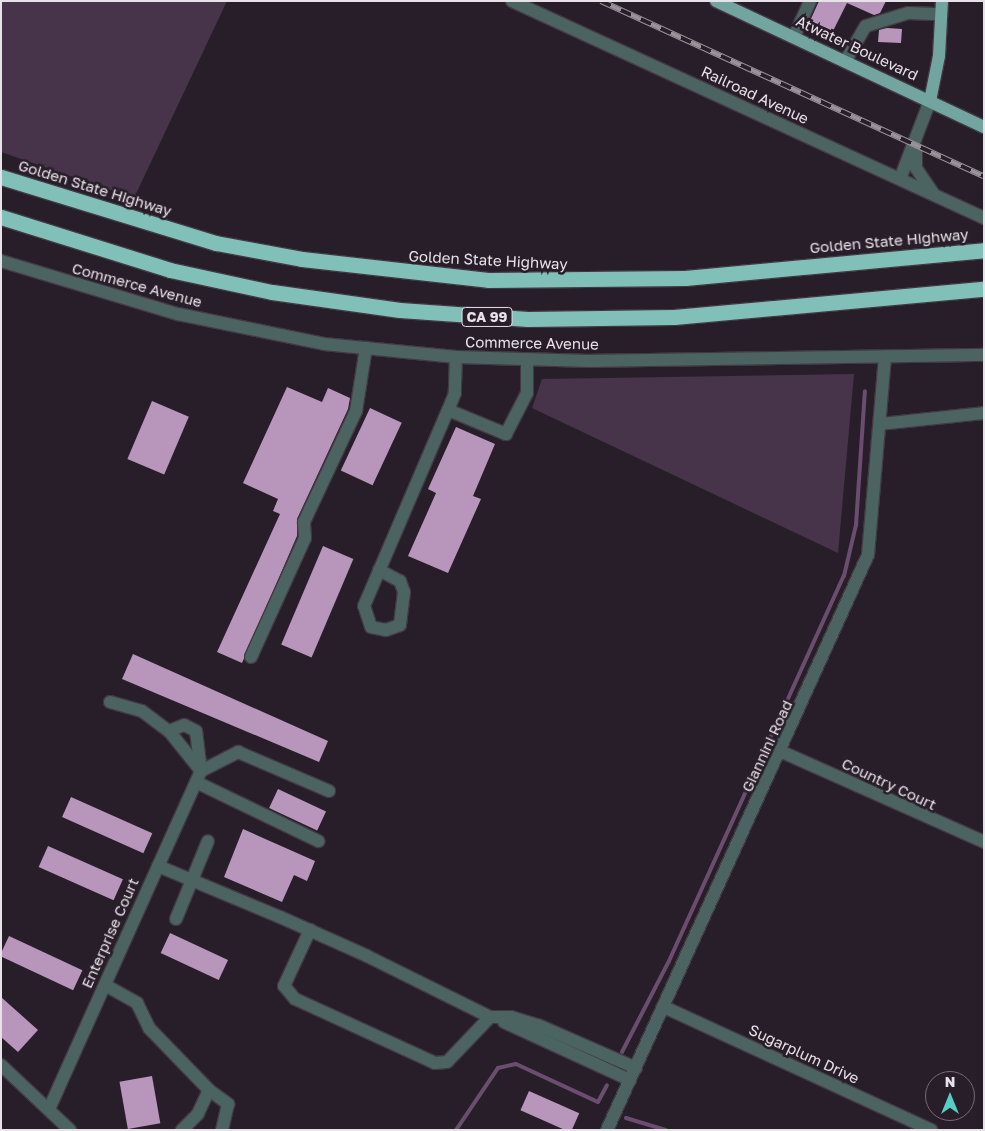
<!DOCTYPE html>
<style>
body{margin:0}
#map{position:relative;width:985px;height:1131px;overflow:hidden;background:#281e29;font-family:"Golos Text",sans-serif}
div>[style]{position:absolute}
.green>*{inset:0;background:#47344a}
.stream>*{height:4px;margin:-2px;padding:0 2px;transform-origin:2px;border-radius:2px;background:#6b4d6f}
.building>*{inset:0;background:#b896bc;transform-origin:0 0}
.roads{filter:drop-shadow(1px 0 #433944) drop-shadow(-1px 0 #433944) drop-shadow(0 1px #433944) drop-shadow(0 -1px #433944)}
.minor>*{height:12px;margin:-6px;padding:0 6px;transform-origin:6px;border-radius:6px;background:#4b6461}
.major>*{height:12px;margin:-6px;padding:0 6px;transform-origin:6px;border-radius:6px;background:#72a5a0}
.highway>*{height:15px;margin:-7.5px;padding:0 7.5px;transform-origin:7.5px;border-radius:7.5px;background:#81c0b8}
.rail>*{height:5.5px;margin-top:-2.75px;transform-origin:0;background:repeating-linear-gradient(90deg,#281e29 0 11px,#99929a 0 22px);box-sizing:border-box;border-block:1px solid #99929a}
span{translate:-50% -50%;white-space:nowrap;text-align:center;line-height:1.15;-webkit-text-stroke:5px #281e29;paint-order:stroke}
.shield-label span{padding:1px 4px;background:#281e29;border:1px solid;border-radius:4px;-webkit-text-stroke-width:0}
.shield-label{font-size:14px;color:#e7e1e8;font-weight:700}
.street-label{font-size:15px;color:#e7e1e8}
.frame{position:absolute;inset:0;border:2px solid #e7e1e8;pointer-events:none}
.north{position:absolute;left:925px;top:1071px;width:50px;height:50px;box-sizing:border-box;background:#281e29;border:1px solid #746c75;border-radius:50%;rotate:0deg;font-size:14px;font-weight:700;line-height:20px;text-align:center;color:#e7e1e8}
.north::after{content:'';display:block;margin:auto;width:18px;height:22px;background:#56cec3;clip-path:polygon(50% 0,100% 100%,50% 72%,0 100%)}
</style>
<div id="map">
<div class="green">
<i style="clip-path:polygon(1px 1px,227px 1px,134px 198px,1px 152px)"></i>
<i style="clip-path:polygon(854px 374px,838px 553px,532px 408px,542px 379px)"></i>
</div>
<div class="stream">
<i style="left:622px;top:1052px;width:102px;rotate:-62.7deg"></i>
<i style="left:669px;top:961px;width:423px;rotate:-65.6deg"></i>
<i style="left:844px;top:576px;width:52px;rotate:-76.8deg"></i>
<i style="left:856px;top:525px;width:134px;rotate:-86.2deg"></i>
<i style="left:626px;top:1118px;width:42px;rotate:16.7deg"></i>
<i style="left:456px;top:1130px;width:75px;rotate:-55.9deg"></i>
<i style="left:498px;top:1068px;width:18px;rotate:-13deg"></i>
<i style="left:516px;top:1064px;width:90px;rotate:24.9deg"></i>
<i style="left:598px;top:1102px;width:19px;rotate:-62deg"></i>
</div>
<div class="building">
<i style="clip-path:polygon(819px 1px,886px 1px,880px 13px,874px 15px,847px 3px,833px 31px,810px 21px)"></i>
<i style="clip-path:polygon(887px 28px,902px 29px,901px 43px,878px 42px,879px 30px)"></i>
<i style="clip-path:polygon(287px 387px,322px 402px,328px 388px,350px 398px,348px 409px,297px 519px,297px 536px,242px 663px,217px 652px,280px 514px,273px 511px,278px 499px,243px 483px)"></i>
<i style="left:152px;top:401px;width:40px;height:63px;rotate:23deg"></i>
<i style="left:370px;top:408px;width:35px;height:69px;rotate:25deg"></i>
<i style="clip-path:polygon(456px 427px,495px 444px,473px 496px,481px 499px,448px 573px,408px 556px,436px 493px,428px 489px)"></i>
<i style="left:323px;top:546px;width:33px;height:107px;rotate:23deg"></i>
<i style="clip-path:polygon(133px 654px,328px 741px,319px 762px,122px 679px)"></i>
<i style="left:278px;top:789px;width:53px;height:21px;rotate:25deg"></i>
<i style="left:71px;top:797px;width:89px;height:22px;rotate:24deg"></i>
<i style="clip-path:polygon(243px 829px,315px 861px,307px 881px,294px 875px,282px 902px,224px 877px)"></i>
<i style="left:48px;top:846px;width:82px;height:23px;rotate:24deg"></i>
<i style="left:170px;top:933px;width:64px;height:22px;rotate:25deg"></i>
<i style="left:9px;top:936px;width:81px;height:22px;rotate:25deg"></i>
<i style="clip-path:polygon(1px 997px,38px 1030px,18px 1052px,1px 1037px)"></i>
<i style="left:152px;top:1076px;width:48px;height:33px;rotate:80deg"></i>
<i style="left:529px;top:1091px;width:55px;height:21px;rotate:24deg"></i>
</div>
<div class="roads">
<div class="minor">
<i style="left:512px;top:1px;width:519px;rotate:24.69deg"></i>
<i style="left:794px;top:37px;width:39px;rotate:-66deg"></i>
<i style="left:846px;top:60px;width:39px;rotate:-60deg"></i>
<i style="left:866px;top:26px;width:44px;rotate:-17.2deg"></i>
<i style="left:908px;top:13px;width:33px;rotate:2deg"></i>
<i style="left:916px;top:151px;width:17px;rotate:90deg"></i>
<i style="left:916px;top:168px;width:30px;rotate:56deg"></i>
<i style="left:900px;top:179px;width:84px;rotate:-69deg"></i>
<i style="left:1px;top:261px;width:185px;rotate:16.7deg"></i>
<i style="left:178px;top:314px;width:149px;rotate:11.6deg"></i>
<i style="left:324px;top:344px;width:133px;rotate:5.6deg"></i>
<i style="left:456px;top:357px;width:134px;rotate:1.7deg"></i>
<i style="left:590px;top:361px;width:394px;rotate:-0.9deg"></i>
<i style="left:456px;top:357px;width:36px;rotate:92deg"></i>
<i style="left:455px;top:393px;width:18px;rotate:112deg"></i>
<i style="left:448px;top:410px;width:63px;rotate:22.5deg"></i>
<i style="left:506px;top:434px;width:46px;rotate:-62.9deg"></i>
<i style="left:527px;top:393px;width:34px;rotate:-90deg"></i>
<i style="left:880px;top:424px;width:105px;rotate:-6deg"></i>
<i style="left:379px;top:570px;width:24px;rotate:28deg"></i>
<i style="left:400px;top:581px;width:12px;rotate:70deg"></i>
<i style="left:404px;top:592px;width:33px;rotate:97deg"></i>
<i style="left:400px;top:625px;width:15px;rotate:160deg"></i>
<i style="left:386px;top:630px;width:15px;rotate:-169deg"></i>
<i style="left:371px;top:627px;width:22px;rotate:-108deg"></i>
<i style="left:364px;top:606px;width:213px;rotate:-66.8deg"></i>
<i style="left:251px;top:657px;width:131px;rotate:-65.6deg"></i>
<i style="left:305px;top:538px;width:16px;rotate:-94deg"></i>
<i style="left:304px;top:522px;width:123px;rotate:-64.9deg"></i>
<i style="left:356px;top:411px;width:64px;rotate:-81deg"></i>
<i style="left:110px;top:702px;width:33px;rotate:16deg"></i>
<i style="left:142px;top:711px;width:34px;rotate:37deg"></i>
<i style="left:169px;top:731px;width:51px;rotate:51.3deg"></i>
<i style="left:782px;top:752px;width:221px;rotate:24deg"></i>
<i style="left:201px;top:771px;width:42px;rotate:-27.2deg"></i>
<i style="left:238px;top:752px;width:99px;rotate:23.2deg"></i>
<i style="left:196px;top:782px;width:136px;rotate:25.8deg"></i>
<i style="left:158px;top:866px;width:132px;rotate:22.7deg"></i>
<i style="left:280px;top:917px;width:95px;rotate:24.1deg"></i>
<i style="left:367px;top:956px;width:137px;rotate:26.4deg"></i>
<i style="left:490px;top:1017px;width:62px;rotate:133.7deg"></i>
<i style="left:447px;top:1062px;width:12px;rotate:175deg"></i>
<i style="left:435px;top:1063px;width:154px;rotate:-155.4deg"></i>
<i style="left:295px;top:999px;width:17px;rotate:-130deg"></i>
<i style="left:284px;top:986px;width:62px;rotate:-65.1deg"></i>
<i style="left:176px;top:919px;width:84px;rotate:-67.7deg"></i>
<i style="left:105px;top:985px;width:37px;rotate:29deg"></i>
<i style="left:137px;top:1003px;width:28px;rotate:64deg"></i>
<i style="left:149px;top:1028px;width:86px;rotate:45.9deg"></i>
<i style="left:209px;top:1090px;width:26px;rotate:115deg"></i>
<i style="left:198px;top:1114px;width:23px;rotate:135deg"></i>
<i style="left:664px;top:1007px;width:294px;rotate:24.7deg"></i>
<i style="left:490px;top:1017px;width:21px"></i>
<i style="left:511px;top:1017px;width:28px;rotate:17deg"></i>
<i style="left:538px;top:1025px;width:107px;rotate:23.7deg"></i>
<i style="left:504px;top:1022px;width:139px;rotate:24.7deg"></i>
<i style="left:1px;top:1065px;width:95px;rotate:43.3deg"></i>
<i style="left:209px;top:1090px;width:24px;rotate:36deg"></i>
<i style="left:228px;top:1104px;width:27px;rotate:103deg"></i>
<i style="left:49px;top:1109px;width:371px;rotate:-65.8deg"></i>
<i style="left:201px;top:771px;width:40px;rotate:-97.1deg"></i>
<i style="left:196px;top:731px;width:13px;rotate:-153deg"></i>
<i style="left:184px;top:725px;width:16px;rotate:158deg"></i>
<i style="left:607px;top:1130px;width:631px;rotate:-65.59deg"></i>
<i style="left:868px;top:555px;width:199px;rotate:-85.1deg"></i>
</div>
<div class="major">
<i style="left:716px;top:1px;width:296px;rotate:25.2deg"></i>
<i style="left:930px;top:101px;width:46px;rotate:-78.7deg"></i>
<i style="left:939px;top:56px;width:55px;rotate:-86.9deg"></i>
</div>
<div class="highway">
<i style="left:1px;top:177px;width:225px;rotate:17.1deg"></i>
<i style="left:216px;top:243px;width:87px;rotate:10.5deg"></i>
<i style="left:302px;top:259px;width:187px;rotate:6.4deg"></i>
<i style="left:488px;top:280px;width:197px;rotate:-0.6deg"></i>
<i style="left:685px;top:278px;width:300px;rotate:-5.3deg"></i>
<i style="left:1px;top:217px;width:177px;rotate:17.4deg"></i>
<i style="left:170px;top:270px;width:104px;rotate:12.2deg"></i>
<i style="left:272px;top:292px;width:129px;rotate:8deg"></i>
<i style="left:400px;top:310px;width:128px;rotate:4deg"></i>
<i style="left:528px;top:319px;width:146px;rotate:-0.8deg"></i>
<i style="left:674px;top:317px;width:311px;rotate:-5.2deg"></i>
</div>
</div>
<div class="rail">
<i style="left:601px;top:1px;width:421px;rotate:24.6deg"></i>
</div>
<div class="shield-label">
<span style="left:487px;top:317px">CA 99</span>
</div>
<div class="street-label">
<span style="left:857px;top:48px;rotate:25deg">Atwater Boulevard</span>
<span style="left:755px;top:95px;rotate:25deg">Railroad Avenue</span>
<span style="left:95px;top:188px;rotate:17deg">Golden State Highway</span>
<span style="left:889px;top:241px;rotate:-5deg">Golden State Highway</span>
<span style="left:488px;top:260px;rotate:3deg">Golden State Highway</span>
<span style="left:137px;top:285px;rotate:15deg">Commerce Avenue</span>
<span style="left:532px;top:343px;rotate:1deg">Commerce Avenue</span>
<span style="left:767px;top:746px;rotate:-65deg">Giannini Road</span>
<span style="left:889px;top:784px;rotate:25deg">Country Court</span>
<span style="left:110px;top:933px;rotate:-66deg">Enterprise Court</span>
<span style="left:804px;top:1054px;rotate:25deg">Sugarplum Drive</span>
</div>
<div class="frame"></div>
<div class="north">N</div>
</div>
